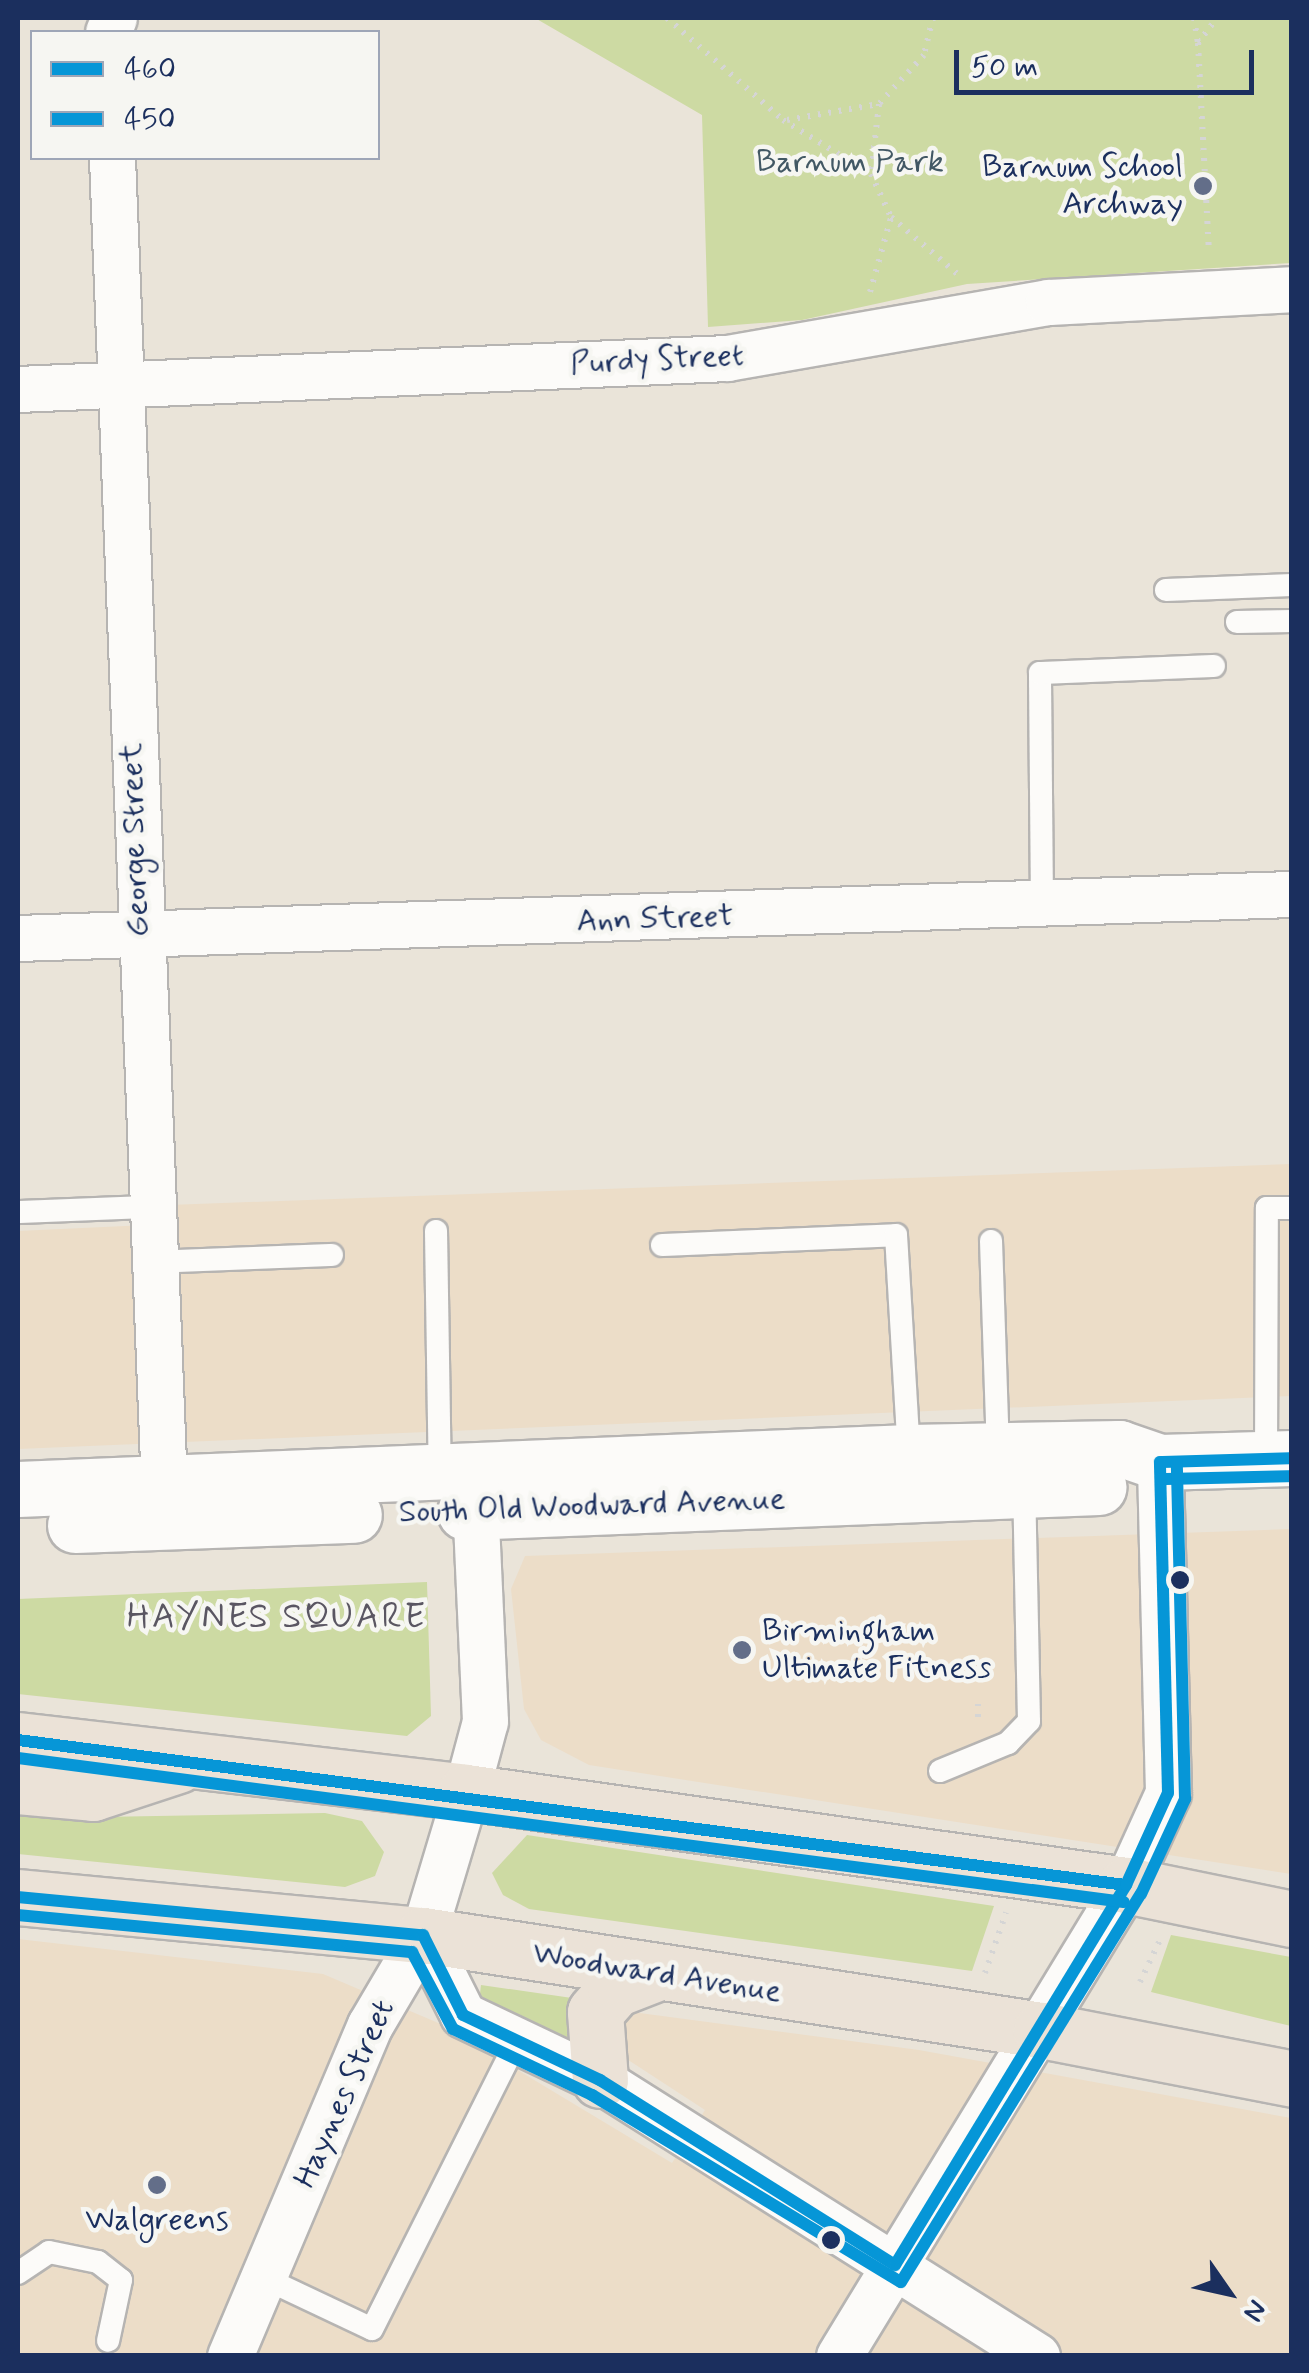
<!DOCTYPE html>
<style>
body{margin:0}
#map{position:relative;width:1309px;height:2373px;overflow:hidden;background:#eae4d9;font-family:Mynerve,sans-serif}
div>[style]{position:absolute}
.built>*{inset:0;background:#ecddc8}
.green>*{inset:0;background:#cddaa3}
.path>*{height:6px;margin-top:-3px;transform-origin:0;background:repeating-linear-gradient(90deg,#d5d5d5 0 2.5px,transparent 0 10.5px)}
.roads{filter:drop-shadow(2px 0 #b6b4b2) drop-shadow(-2px 0 #b6b4b2) drop-shadow(0 2px #b6b4b2) drop-shadow(0 -2px #b6b4b2)}
.service>*{height:22px;margin:-11px;padding:0 11px;transform-origin:11px;border-radius:11px;background:#fcfbf9}
.minor>*{height:45px;margin:-22.5px;padding:0 22.5px;transform-origin:22.5px;border-radius:22.5px;background:#fcfbf9}
.tertiary>*{height:55px;margin:-27.5px;padding:0 27.5px;transform-origin:27.5px;border-radius:27.5px;background:#fcfbf9}
.primary>*{height:55px;margin:-27.5px;padding:0 27.5px;transform-origin:27.5px;border-radius:27.5px;background:#ebe2d7}
.bus-1>*{height:12px;margin:-6px;padding:0 6px;transform-origin:6px;border-radius:6px;background:#0696d7}
.bus-2>*{height:12px;margin:-6px;padding:0 6px;transform-origin:6px;border-radius:6px;background:#0696d7}
.dots>*{width:28px;height:28px;translate:-50% -50%;box-sizing:border-box;border:5px solid #f6f6f2;border-radius:50%}
span{translate:-50% -50%;white-space:nowrap;text-align:center;line-height:1.15;-webkit-text-stroke:9px #f6f6f2;paint-order:stroke}
.park-label{font-size:32px;color:#425864}
.poi-label{font-size:32px;color:#1b2f5e}
.right{translate:-100% -50%;text-align:right}
.left{translate:0 -50%;text-align:left}
.street-label{font-size:32px;color:#1b2f5e}
.neighbourhood-label{font-size:35px;color:#5a5662;letter-spacing:2.5px}
.frame{position:absolute;inset:0;border:20px solid #1b2f5e;pointer-events:none}
.legend{position:absolute;left:30px;top:30px;width:350px;height:130px;box-sizing:border-box;background:#f6f6f2;border:2px solid #9ea6b7;margin:0;padding:12px 18px;list-style:none;font-size:30px;color:#1b2f5e}
.legend li{display:flex;align-items:center;gap:20px;height:50px}
.legend b{width:50px;border:2px solid #9ea6b7}
.north{position:absolute;left:1179px;top:2243px;width:100px;height:100px;-webkit-text-stroke:8px #f6f6f2;paint-order:stroke;rotate:124deg;font-size:28px;font-weight:700;line-height:40px;text-align:center;color:#1b2f5e}
.north::after{content:'';display:block;margin:auto;width:35px;height:45px;background:#1b2f5e;clip-path:polygon(50% 0,100% 100%,50% 72%,0 100%)}
.scale{position:absolute;left:954px;top:50px;width:300px;height:45px;box-sizing:border-box;border:5px solid #1b2f5e;border-top:0;padding-left:12px;font-size:30px;line-height:35px;white-space:nowrap;color:#1b2f5e;-webkit-text-stroke:8px #f6f6f2;paint-order:stroke}
</style>
<div id="map">
<div class="built">
<i style="clip-path:polygon(1291px 1164px,1291px 1396px,18px 1449px,18px 1231px,168px 1224px,169px 1205px)"></i>
<i style="clip-path:polygon(1291px 1529px,1291px 1874px,589px 1765px,541px 1740px,524px 1709px,511px 1589px,525px 1556px)"></i>
<i style="clip-path:polygon(18px 1939px,323px 1974px,443px 2025px,672px 2163px,705px 2110px,616px 2052px,622px 2017px,632px 2012px,919px 2050px,1291px 2118px,1291px 2355px,18px 2355px)"></i>
</div>
<div class="green">
<i style="clip-path:polygon(535px 18px,1291px 18px,1291px 263px,967px 284px,802px 320px,708px 327px,702px 115px)"></i>
<i style="clip-path:polygon(427px 1582px,431px 1716px,407px 1736px,18px 1694px,18px 1599px)"></i>
<i style="clip-path:polygon(18px 1807px,100px 1817px,325px 1813px,362px 1821px,384px 1852px,375px 1876px,345px 1887px,18px 1854px)"></i>
<i style="clip-path:polygon(527px 1835px,994px 1906px,972px 1971px,529px 1909px,503px 1895px,492px 1873px)"></i>
<i style="clip-path:polygon(1171px 1935px,1291px 1957px,1291px 2026px,1151px 1992px)"></i>
<i style="clip-path:polygon(481px 1985px,572px 1998px,569px 2041px,479px 2002px)"></i>
</div>
<div class="path">
<i style="left:667px;top:18px;width:154px;rotate:41.3deg"></i>
<i style="left:783px;top:120px;width:103px;rotate:31.5deg"></i>
<i style="left:933px;top:18px;width:38px;rotate:104deg"></i>
<i style="left:924px;top:55px;width:67px;rotate:132.6deg"></i>
<i style="left:879px;top:104px;width:70px;rotate:96.5deg"></i>
<i style="left:871px;top:174px;width:47px;rotate:65.1deg"></i>
<i style="left:891px;top:217px;width:92px;rotate:40.6deg"></i>
<i style="left:1194px;top:18px;width:25px;rotate:81deg"></i>
<i style="left:1198px;top:43px;width:31px;rotate:-53deg"></i>
<i style="left:1198px;top:43px;width:209px;rotate:87deg"></i>
<i style="left:787px;top:120px;width:93px;rotate:-9.9deg"></i>
<i style="left:870px;top:292px;width:77px;rotate:-74.2deg"></i>
<i style="left:978px;top:1704px;width:20px;rotate:90deg"></i>
<i style="left:985px;top:1973px;width:64px;rotate:-70.7deg"></i>
<i style="left:1140px;top:1982px;width:47px;rotate:-64.5deg"></i>
</div>
<div class="roads">
<div class="service">
<i style="left:1166px;top:590px;width:126px;rotate:-2.3deg"></i>
<i style="left:1237px;top:622px;width:55px;rotate:-1deg"></i>
<i style="left:1042px;top:906px;width:233px;rotate:-90.5deg"></i>
<i style="left:1040px;top:673px;width:174px;rotate:-2.3deg"></i>
<i style="left:18px;top:1212px;width:130px;rotate:-2.2deg"></i>
<i style="left:436px;top:1231px;width:242px;rotate:89.1deg"></i>
<i style="left:991px;top:1241px;width:209px;rotate:88.1deg"></i>
<i style="left:662px;top:1245px;width:234px;rotate:-2.4deg"></i>
<i style="left:896px;top:1235px;width:217px;rotate:86.6deg"></i>
<i style="left:150px;top:1262px;width:182px;rotate:-2.2deg"></i>
<i style="left:1266px;top:1459px;width:251px;rotate:-89.8deg"></i>
<i style="left:1267px;top:1208px;width:25px"></i>
<i style="left:940px;top:1771px;width:74px;rotate:-22.4deg"></i>
<i style="left:1008px;top:1743px;width:30px;rotate:-46deg"></i>
<i style="left:1029px;top:1721px;width:233px;rotate:-91.2deg"></i>
<i style="left:18px;top:2273px;width:37px;rotate:-34deg"></i>
<i style="left:49px;top:2252px;width:50px;rotate:11.5deg"></i>
<i style="left:98px;top:2262px;width:29px;rotate:38deg"></i>
<i style="left:121px;top:2280px;width:62px;rotate:102deg"></i>
<i style="left:264px;top:2278px;width:119px;rotate:25.3deg"></i>
<i style="left:372px;top:2329px;width:316px;rotate:-63.3deg"></i>
</div>
<div class="minor">
<i style="left:108px;top:32px;width:15px;rotate:-67deg"></i>
<i style="left:112px;top:158px;width:1357px;rotate:87.76deg"></i>
<i style="left:18px;top:389px;width:710px;rotate:-2.5deg"></i>
<i style="left:727px;top:358px;width:326px;rotate:-9.9deg"></i>
<i style="left:1048px;top:302px;width:244px;rotate:-3deg"></i>
<i style="left:18px;top:938px;width:1275px;rotate:-1.98deg"></i>
<i style="left:423px;top:1935px;width:89px;rotate:63.4deg"></i>
<i style="left:463px;top:2015px;width:152px;rotate:25.4deg"></i>
<i style="left:600px;top:2080px;width:517px;rotate:32.28deg"></i>
<i style="left:230px;top:2356px;width:359px;rotate:-67.1deg"></i>
<i style="left:370px;top:2025px;width:104px;rotate:-59.5deg"></i>
<i style="left:423px;top:1935px;width:149px;rotate:-73.3deg"></i>
<i style="left:466px;top:1792px;width:73px;rotate:-75deg"></i>
<i style="left:485px;top:1721px;width:242px;rotate:-92.6deg"></i>
<i style="left:839px;top:2356px;width:552px;rotate:-58.64deg"></i>
<i style="left:1126px;top:1885px;width:101px;rotate:-65.5deg"></i>
<i style="left:1168px;top:1793px;width:331px;rotate:-91.4deg"></i>
</div>
<div class="tertiary">
<i style="left:18px;top:1489px;width:892px;rotate:-2.38deg"></i>
<i style="left:909px;top:1452px;width:210px;rotate:-1.1deg"></i>
<i style="left:1119px;top:1448px;width:43px;rotate:18.9deg"></i>
<i style="left:1160px;top:1462px;width:132px;rotate:-1.7deg"></i>
<i style="left:465px;top:1512px;width:634px;rotate:-2.26deg"></i>
<i style="left:75px;top:1525px;width:279px;rotate:-2.1deg"></i>
</div>
<div class="primary">
<i style="left:18px;top:1740px;width:451px;rotate:6.6deg"></i>
<i style="left:466px;top:1792px;width:667px;rotate:8.02deg"></i>
<i style="left:1126px;top:1885px;width:169px;rotate:11.6deg"></i>
<i style="left:18px;top:1786px;width:75px;rotate:5.3deg"></i>
<i style="left:93px;top:1793px;width:89px;rotate:-18.2deg"></i>
<i style="left:18px;top:1897px;width:407px;rotate:5.4deg"></i>
<i style="left:423px;top:1935px;width:625px;rotate:8.74deg"></i>
<i style="left:1041px;top:2030px;width:256px;rotate:11deg"></i>
<i style="left:600px;top:2080px;width:68px;rotate:-94.2deg"></i>
<i style="left:595px;top:2012px;width:30px;rotate:-49deg"></i>
<i style="left:615px;top:1989px;width:42px;rotate:-21deg"></i>
</div>
</div>
<div class="bus-1">
<i style="left:1160px;top:1462px;width:132px;rotate:-1.7deg"></i>
<i style="left:18px;top:1740px;width:1117px;rotate:7.46deg"></i>
<i style="left:18px;top:1897px;width:407px;rotate:5.4deg"></i>
<i style="left:423px;top:1935px;width:89px;rotate:63.4deg"></i>
<i style="left:463px;top:2015px;width:152px;rotate:25.4deg"></i>
<i style="left:600px;top:2080px;width:348px;rotate:32.1deg"></i>
<i style="left:895px;top:2265px;width:445px;rotate:-58.7deg"></i>
<i style="left:1126px;top:1885px;width:101px;rotate:-65.5deg"></i>
<i style="left:1168px;top:1793px;width:331px;rotate:-91.4deg"></i>
</div>
<div class="bus-2">
<i style="left:1161px;top:1479px;width:131px;rotate:-1.3deg"></i>
<i style="left:18px;top:1758px;width:1115px;rotate:7.42deg"></i>
<i style="left:18px;top:1915px;width:396px;rotate:5.4deg"></i>
<i style="left:412px;top:1952px;width:87px;rotate:62deg"></i>
<i style="left:453px;top:2029px;width:154px;rotate:25.4deg"></i>
<i style="left:592px;top:2095px;width:361px;rotate:31.2deg"></i>
<i style="left:901px;top:2282px;width:456px;rotate:-58.3deg"></i>
<i style="left:1141px;top:1894px;width:105px;rotate:-65.1deg"></i>
<i style="left:1185px;top:1799px;width:337px;rotate:-91.4deg"></i>
</div>
<div class="dots">
<i style="left:1203px;top:186px;background:#636e89"></i>
<i style="left:1180px;top:1580px;background:#1b2f5e"></i>
<i style="left:742px;top:1650px;background:#636e89"></i>
<i style="left:157px;top:2185px;background:#636e89"></i>
<i style="left:831px;top:2240px;background:#1b2f5e"></i>
</div>
<div class="park-label">
<span style="left:850px;top:162px">Barnum Park</span>
</div>
<div class="poi-label">
<span class="right" style="left:1183px;top:186px">Barnum School<br>Archway</span>
<span class="left" style="left:762px;top:1650px">Birmingham<br>Ultimate Fitness</span>
<span style="left:157px;top:2220px">Walgreens</span>
</div>
<div class="street-label">
<span style="left:657px;top:360px;rotate:-3deg">Purdy Street</span>
<span style="left:135px;top:840px;rotate:-92deg">George Street</span>
<span style="left:655px;top:919px;rotate:-2deg">Ann Street</span>
<span style="left:592px;top:1506px;rotate:-2deg">South Old Woodward Avenue</span>
<span style="left:657px;top:1973px;rotate:9deg">Woodward Avenue</span>
<span style="left:345px;top:2094px;rotate:-66deg">Haynes Street</span>
</div>
<div class="neighbourhood-label">
<span style="left:277px;top:1617px">HAYNES SQUARE</span>
</div>
<div class="frame"></div>
<ul class="legend">
<li><b style="height:12px;background:#0696d7"></b>460</li>
<li><b style="height:12px;background:#0696d7"></b>450</li>
</ul>
<div class="north">N</div>
<div class="scale">50 m</div>
</div>
